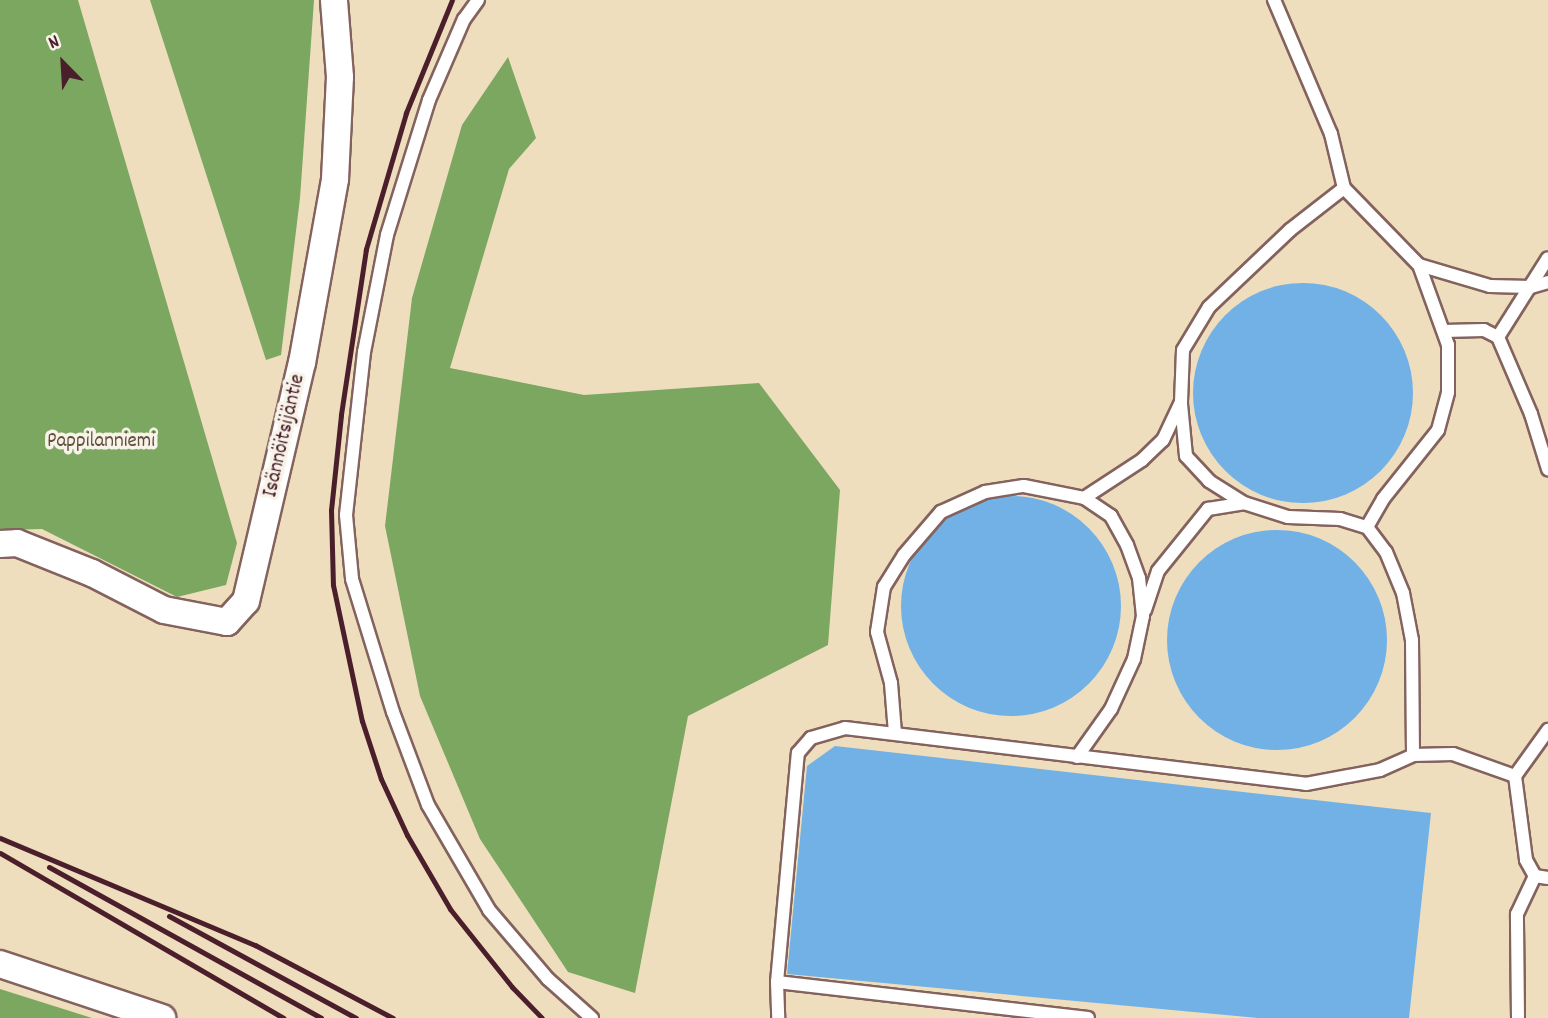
<!DOCTYPE html>
<meta charset="utf-8">
<style>
body{margin:0}
#map{position:relative;width:1548px;height:1018px;overflow:hidden;background:#efdebd;font-family:Dekko,sans-serif}
div>[style]{position:absolute}
.forest>*{inset:0;background:#7ba760}
.water>*{inset:0;background:#72b1e5}
.round{border-radius:50%}
.roads{filter:drop-shadow(2px 0 #84625e) drop-shadow(-2px 0 #84625e) drop-shadow(0 2px #84625e) drop-shadow(0 -2px #84625e)}
.lane>*{height:12px;margin:-6px;padding:0 6px;transform-origin:6px;border-radius:6px;background:#fff}
.street>*{height:26px;margin:-13px;padding:0 13px;transform-origin:13px;border-radius:13px;background:#fff}
.rail>*{height:5px;margin:-2.5px;padding:0 2.5px;transform-origin:2.5px;border-radius:2.5px;background:#4a1f2b}
span{translate:-50% -50%;white-space:nowrap;text-align:center;line-height:1.15;-webkit-text-stroke:7px #f7f3e8;paint-order:stroke}
.street-label{font-size:21px;color:#4a1f2b}
.park-label{font-size:21px;color:#62503f}
.north{position:absolute;left:28px;top:28px;width:70px;height:70px;-webkit-text-stroke:5px #f7f3e8;paint-order:stroke;rotate:336deg;font-size:19px;font-weight:700;line-height:28px;text-align:center;color:#4a1f2b}
.north::after{content:'';display:block;margin:auto;width:24px;height:32px;background:#4a1f2b;clip-path:polygon(50% 0,100% 100%,50% 72%,0 100%)}
</style>
<div id="map">
<div class="forest">
<i style="clip-path:polygon(0 0,78px 0,237px 543px,226px 585px,177px 597px,42px 529px,0 530px)"></i>
<i style="clip-path:polygon(150px 0,314px 0,300px 198px,281px 355px,266px 360px)"></i>
<i style="clip-path:polygon(508px 57px,536px 138px,509px 169px,450px 368px,584px 395px,759px 383px,840px 490px,828px 645px,688px 716px,635px 993px,568px 972px,480px 839px,420px 696px,385px 526px,412px 298px,462px 125px)"></i>
<i style="clip-path:polygon(0 989px,92px 1018px,0 1018px)"></i>
</div>
<div class="water">
<i class="round" style="left:1193px;top:283px;width:220px;height:220px"></i>
<i class="round" style="left:901px;top:496px;width:220px;height:220px"></i>
<i class="round" style="left:1167px;top:530px;width:220px;height:220px"></i>
<i style="clip-path:polygon(835px 746px,1431px 813px,1409px 1018px,1258px 1018px,787px 974px,807px 766px)"></i>
</div>
<div class="roads">
<div class="lane">
<i style="left:478px;top:0;width:24px;rotate:126deg"></i>
<i style="left:464px;top:19px;width:88px;rotate:113.4deg"></i>
<i style="left:429px;top:100px;width:141px;rotate:107.3deg"></i>
<i style="left:387px;top:235px;width:119px;rotate:101.1deg"></i>
<i style="left:364px;top:352px;width:164px;rotate:96.3deg"></i>
<i style="left:346px;top:515px;width:64px;rotate:84.6deg"></i>
<i style="left:352px;top:579px;width:139px;rotate:72.9deg"></i>
<i style="left:393px;top:712px;width:99px;rotate:69.4deg"></i>
<i style="left:428px;top:805px;width:121px;rotate:59.8deg"></i>
<i style="left:489px;top:910px;width:91px;rotate:49.5deg"></i>
<i style="left:548px;top:979px;width:59px;rotate:41.6deg"></i>
<i style="left:1344px;top:188px;width:107px;rotate:45.8deg"></i>
<i style="left:1419px;top:265px;width:74px;rotate:16.5deg"></i>
<i style="left:1490px;top:286px;width:41px;rotate:1.4deg"></i>
<i style="left:1531px;top:287px;width:18px;rotate:-16deg"></i>
<i style="left:1444px;top:331px;width:40px;rotate:-1.4deg"></i>
<i style="left:1484px;top:330px;width:16px;rotate:27deg"></i>
<i style="left:1498px;top:337px;width:84px;rotate:66.8deg"></i>
<i style="left:1531px;top:414px;width:58px;rotate:72.8deg"></i>
<i style="left:1498px;top:337px;width:93px;rotate:-57.7deg"></i>
<i style="left:1181px;top:404px;width:52px;rotate:84.5deg"></i>
<i style="left:1186px;top:456px;width:34px;rotate:47deg"></i>
<i style="left:1209px;top:481px;width:41px;rotate:32.2deg"></i>
<i style="left:1244px;top:503px;width:46px;rotate:17.7deg"></i>
<i style="left:1288px;top:517px;width:52px;rotate:2.2deg"></i>
<i style="left:1340px;top:519px;width:28px;rotate:17deg"></i>
<i style="left:1367px;top:527px;width:31px;rotate:53deg"></i>
<i style="left:1386px;top:552px;width:44px;rotate:67.5deg"></i>
<i style="left:1403px;top:593px;width:48px;rotate:79.2deg"></i>
<i style="left:1412px;top:640px;width:115px;rotate:89.5deg"></i>
<i style="left:1367px;top:527px;width:32px;rotate:-60deg"></i>
<i style="left:1383px;top:499px;width:88px;rotate:-51.4deg"></i>
<i style="left:1438px;top:430px;width:39px;rotate:-75deg"></i>
<i style="left:1448px;top:392px;width:47px;rotate:-90deg"></i>
<i style="left:1448px;top:345px;width:85px;rotate:-109.9deg"></i>
<i style="left:1145px;top:610px;width:41px;rotate:-71.6deg"></i>
<i style="left:1158px;top:571px;width:80px;rotate:-51.1deg"></i>
<i style="left:1208px;top:509px;width:36px;rotate:-9deg"></i>
<i style="left:895px;top:733px;width:50px;rotate:-94.6deg"></i>
<i style="left:891px;top:683px;width:53px;rotate:-105.4deg"></i>
<i style="left:877px;top:632px;width:46px;rotate:-81.2deg"></i>
<i style="left:884px;top:587px;width:38px;rotate:-58deg"></i>
<i style="left:904px;top:555px;width:57px;rotate:-49.3deg"></i>
<i style="left:941px;top:512px;width:48px;rotate:-24.4deg"></i>
<i style="left:985px;top:492px;width:39px;rotate:-9deg"></i>
<i style="left:1024px;top:486px;width:61px;rotate:11.3deg"></i>
<i style="left:1084px;top:498px;width:69px;rotate:-33.2deg"></i>
<i style="left:1142px;top:460px;width:29px;rotate:-44deg"></i>
<i style="left:1163px;top:440px;width:42px;rotate:-64.7deg"></i>
<i style="left:1181px;top:402px;width:52px;rotate:-87.8deg"></i>
<i style="left:1183px;top:350px;width:50px;rotate:-58.8deg"></i>
<i style="left:1209px;top:307px;width:112px;rotate:-43.5deg"></i>
<i style="left:1290px;top:230px;width:68px;rotate:-37.9deg"></i>
<i style="left:1344px;top:188px;width:56px;rotate:-103.5deg"></i>
<i style="left:1331px;top:134px;width:146px;rotate:-113deg"></i>
<i style="left:1077px;top:757px;width:59px;rotate:-54.7deg"></i>
<i style="left:1111px;top:709px;width:55px;rotate:-65.3deg"></i>
<i style="left:1134px;top:659px;width:44px;rotate:-78.2deg"></i>
<i style="left:1143px;top:616px;width:38px;rotate:-96deg"></i>
<i style="left:1139px;top:578px;width:35px;rotate:-110deg"></i>
<i style="left:1127px;top:545px;width:33px;rotate:-119deg"></i>
<i style="left:1111px;top:516px;width:32px;rotate:-146deg"></i>
<i style="left:1515px;top:776px;width:85px;rotate:82.5deg"></i>
<i style="left:1526px;top:860px;width:18px;rotate:61deg"></i>
<i style="left:1535px;top:876px;width:13px;rotate:9deg"></i>
<i style="left:777px;top:982px;width:36px;rotate:88deg"></i>
<i style="left:1088px;top:1018px;width:313px;rotate:-173.4deg"></i>
<i style="left:777px;top:982px;width:230px;rotate:-84.8deg"></i>
<i style="left:798px;top:753px;width:20px;rotate:-49deg"></i>
<i style="left:811px;top:738px;width:35px;rotate:-16deg"></i>
<i style="left:845px;top:728px;width:464px;rotate:6.9deg"></i>
<i style="left:1306px;top:784px;width:75px;rotate:-10.7deg"></i>
<i style="left:1380px;top:770px;width:36px;rotate:-24deg"></i>
<i style="left:1413px;top:755px;width:40px;rotate:-1.4deg"></i>
<i style="left:1453px;top:754px;width:66px;rotate:19.5deg"></i>
<i style="left:1515px;top:776px;width:57px;rotate:-54.3deg"></i>
<i style="left:1518px;top:1018px;width:104px;rotate:-90.6deg"></i>
<i style="left:1517px;top:914px;width:42px;rotate:-64.7deg"></i>
</div>
<div class="street">
<i style="left:0;top:544px;width:17px;rotate:-3deg"></i>
<i style="left:17px;top:543px;width:81px;rotate:21.8deg"></i>
<i style="left:92px;top:573px;width:81px;rotate:27.2deg"></i>
<i style="left:164px;top:610px;width:64px;rotate:10.8deg"></i>
<i style="left:227px;top:622px;width:28px;rotate:-48deg"></i>
<i style="left:246px;top:601px;width:244px;rotate:-76.8deg"></i>
<i style="left:302px;top:363px;width:187px;rotate:-79.8deg"></i>
<i style="left:335px;top:179px;width:102px;rotate:-87.2deg"></i>
<i style="left:340px;top:77px;width:77px;rotate:-94.5deg"></i>
<i style="left:0;top:964px;width:171px;rotate:18.4deg"></i>
</div>
</div>
<div class="rail">
<i style="left:452px;top:0;width:122px;rotate:112.2deg"></i>
<i style="left:406px;top:113px;width:142px;rotate:106.4deg"></i>
<i style="left:366px;top:249px;width:168px;rotate:98.6deg"></i>
<i style="left:341px;top:415px;width:96px;rotate:96deg"></i>
<i style="left:331px;top:510px;width:75px;rotate:88.5deg"></i>
<i style="left:333px;top:585px;width:139px;rotate:78deg"></i>
<i style="left:362px;top:721px;width:61px;rotate:71.9deg"></i>
<i style="left:381px;top:779px;width:62px;rotate:65.1deg"></i>
<i style="left:407px;top:835px;width:86px;rotate:59.8deg"></i>
<i style="left:450px;top:909px;width:100px;rotate:51.5deg"></i>
<i style="left:512px;top:987px;width:43px;rotate:45.9deg"></i>
<i style="left:0;top:838px;width:277px;rotate:22.8deg"></i>
<i style="left:255px;top:945px;width:156px;rotate:27.9deg"></i>
<i style="left:0;top:853px;width:328px;rotate:30.2deg"></i>
<i style="left:49px;top:867px;width:311px;rotate:29deg"></i>
<i style="left:169px;top:916px;width:213px;rotate:28.6deg"></i>
</div>
<div class="street-label">
<span style="left:285px;top:436px;rotate:-77deg">Isännöitsijäntie</span>
</div>
<div class="park-label">
<span style="left:101px;top:442px">Pappilanniemi</span>
</div>
<div class="north">N</div>
</div>
